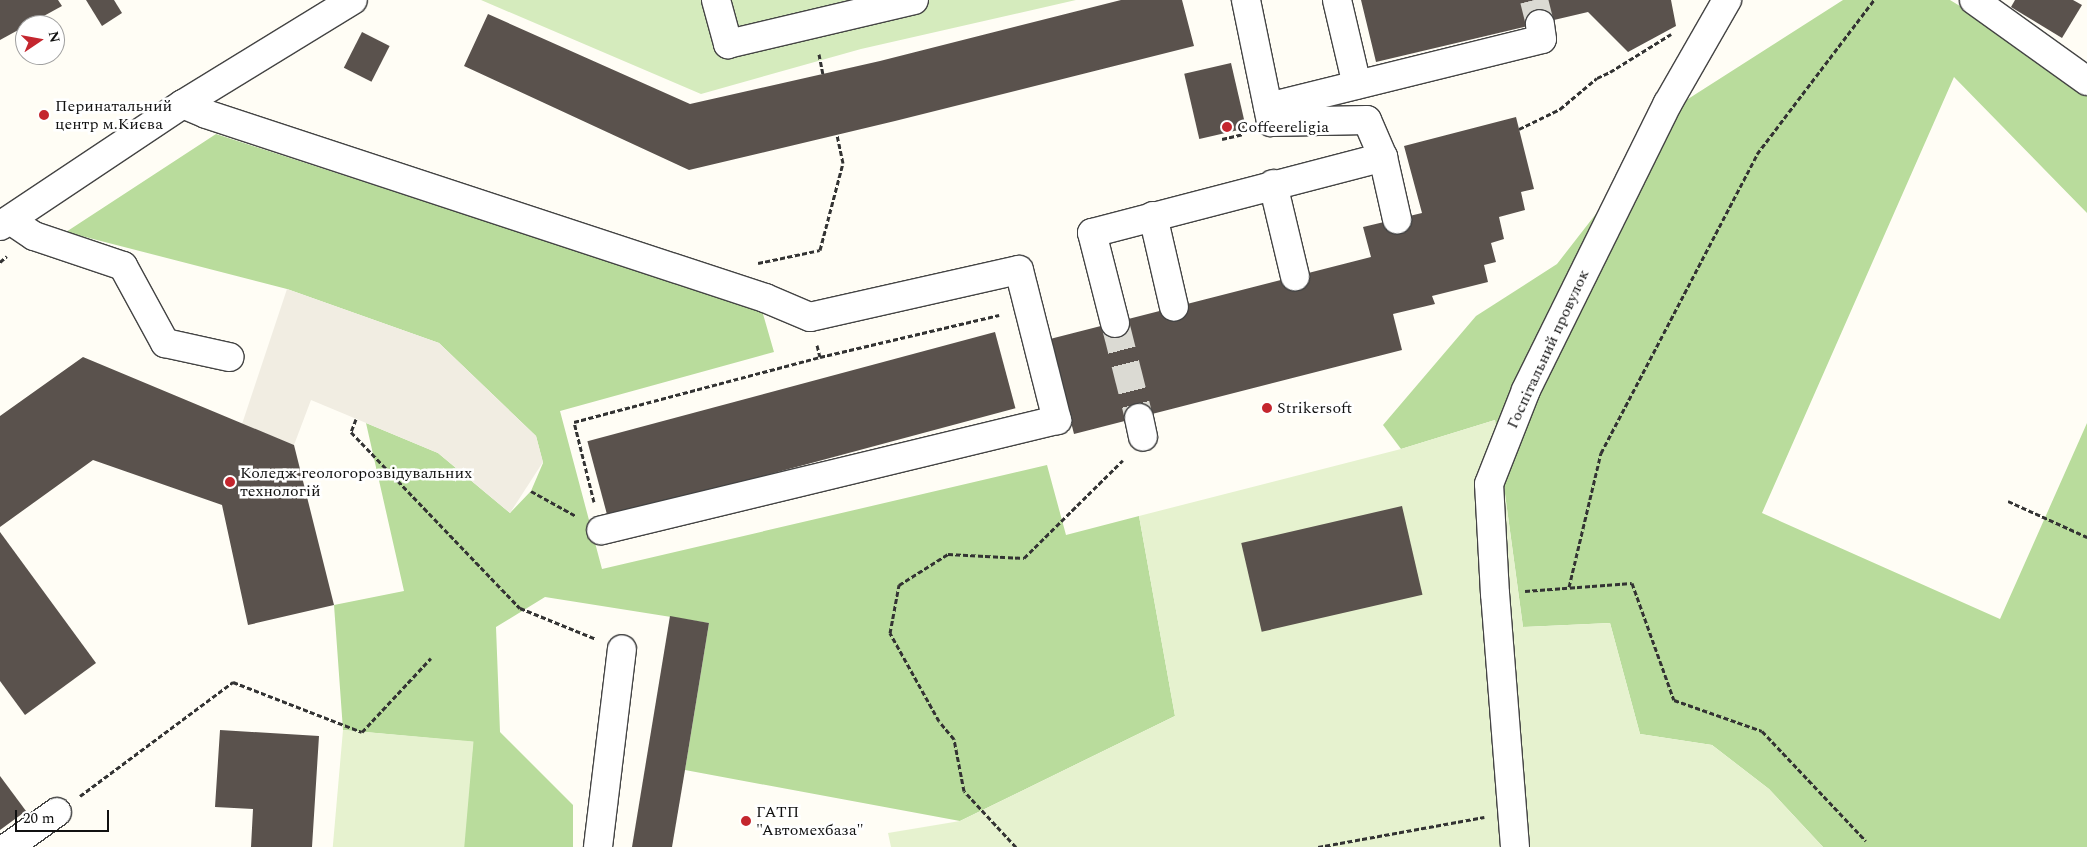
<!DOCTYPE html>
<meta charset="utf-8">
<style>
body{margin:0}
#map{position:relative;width:2087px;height:847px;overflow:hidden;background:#fffdf5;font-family:Spectral,serif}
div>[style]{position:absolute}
.green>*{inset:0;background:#d5ebbd}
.forest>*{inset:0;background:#b9dc9c}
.pitch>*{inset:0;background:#e6f2cf;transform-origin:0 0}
.plaza>*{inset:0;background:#f1ede2}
.building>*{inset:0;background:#5a524d;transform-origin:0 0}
.minor-tunnel>*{height:28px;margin-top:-14px;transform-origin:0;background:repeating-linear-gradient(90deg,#dbdad3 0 28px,transparent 0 42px)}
.path>*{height:3px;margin-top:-1.5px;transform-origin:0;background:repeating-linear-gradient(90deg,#333 0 5px,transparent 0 7.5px)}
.roads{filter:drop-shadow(1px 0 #444) drop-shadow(-1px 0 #444) drop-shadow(0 1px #444) drop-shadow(0 -1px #444)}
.minor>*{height:28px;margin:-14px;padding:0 14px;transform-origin:14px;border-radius:14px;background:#fff}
.dots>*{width:14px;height:14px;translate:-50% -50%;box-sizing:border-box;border:2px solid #fff;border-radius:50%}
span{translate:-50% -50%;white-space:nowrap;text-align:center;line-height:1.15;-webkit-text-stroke:5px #fff;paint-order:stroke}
.poi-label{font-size:16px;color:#111}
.left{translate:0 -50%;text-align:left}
.street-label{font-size:16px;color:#111}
.north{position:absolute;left:15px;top:15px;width:50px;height:50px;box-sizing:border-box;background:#fff;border:1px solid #a0a0a0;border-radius:50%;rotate:78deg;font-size:14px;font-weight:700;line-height:20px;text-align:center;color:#111}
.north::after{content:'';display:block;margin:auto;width:18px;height:22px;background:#c4262e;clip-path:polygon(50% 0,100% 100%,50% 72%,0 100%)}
.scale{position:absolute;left:15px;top:810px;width:94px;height:22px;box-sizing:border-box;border:2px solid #111;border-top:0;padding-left:6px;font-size:15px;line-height:18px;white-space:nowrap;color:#111;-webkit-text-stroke:4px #fff;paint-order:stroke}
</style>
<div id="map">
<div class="green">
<i style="clip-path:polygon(481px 0,1076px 0,861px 49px,701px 94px)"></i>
</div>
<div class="forest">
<i style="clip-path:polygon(1843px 0,1950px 0,2087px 83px,2087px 213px,1954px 77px,1762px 513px,2000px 619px,2087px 423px,2087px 847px,1823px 847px,1769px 789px,1712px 745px,1640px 734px,1610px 623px,1523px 627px,1495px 420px,1401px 449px,1383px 425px,1476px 316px,1557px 264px,1665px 125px,1688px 99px)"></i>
<i style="clip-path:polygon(216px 134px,731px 301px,761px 307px,774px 352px,560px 411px,602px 569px,1047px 465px,1066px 535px,1139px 516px,1175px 716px,960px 821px,685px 770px,709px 623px,545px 597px,496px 627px,500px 732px,573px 805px,573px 847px,463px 847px,473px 742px,343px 730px,334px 605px,404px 591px,366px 423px,438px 453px,510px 513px,531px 491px,543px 463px,536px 436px,439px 343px,287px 289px,66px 232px)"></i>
</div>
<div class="pitch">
<i style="clip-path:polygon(1495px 420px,1523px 627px,1610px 623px,1640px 734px,1712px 745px,1769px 789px,1823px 847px,891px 847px,888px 833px,960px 821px,1175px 716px,1139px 516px,1401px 449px)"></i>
<i style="left:343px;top:730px;width:131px;height:118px;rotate:5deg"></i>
</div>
<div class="plaza">
<i style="clip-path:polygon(287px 289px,439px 343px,536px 436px,543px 462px,510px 513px,438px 453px,311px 400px,294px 445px,242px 424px)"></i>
</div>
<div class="building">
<i style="clip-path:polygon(0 0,58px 0,62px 6px,0 40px)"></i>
<i style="clip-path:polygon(86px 0,114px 0,122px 13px,102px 26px)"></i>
<i style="clip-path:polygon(1121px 0,1182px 0,1194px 46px,895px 121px,689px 170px,464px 66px,488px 14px,690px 104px,880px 61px)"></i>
<i style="clip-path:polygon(1361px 0,1671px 0,1676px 26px,1628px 52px,1588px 12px,1376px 62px)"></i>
<i style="clip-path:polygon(2015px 0,2073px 0,2082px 5px,2062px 38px,2011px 7px)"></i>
<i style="left:362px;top:32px;width:31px;height:40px;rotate:27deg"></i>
<i style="left:1231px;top:63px;width:67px;height:48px;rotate:77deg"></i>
<i style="clip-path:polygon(1516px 117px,1534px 189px,1521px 192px,1525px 210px,1499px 217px,1504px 239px,1491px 243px,1496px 262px,1484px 265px,1488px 282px,1432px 296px,1435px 304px,1393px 314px,1402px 350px,1074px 434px,1050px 339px,1371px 257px,1363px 227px,1422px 213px,1404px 146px)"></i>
<i style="left:995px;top:332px;width:79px;height:422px;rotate:75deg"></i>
<i style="clip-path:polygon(83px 357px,294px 445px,334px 605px,248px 625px,222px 505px,93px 460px,0 527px,0 416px)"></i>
<i style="left:1402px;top:506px;width:91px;height:165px;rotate:77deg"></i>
<i style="clip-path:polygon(0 532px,96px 663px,25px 715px,0 681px)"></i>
<i style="clip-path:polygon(670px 616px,709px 623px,685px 770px,672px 847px,632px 847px)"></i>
<i style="clip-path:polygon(220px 730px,319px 736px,312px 847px,251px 847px,253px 809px,215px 807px)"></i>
<i style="clip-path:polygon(0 776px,26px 811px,0 830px)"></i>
</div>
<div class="minor-tunnel">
<i style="left:1534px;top:0;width:25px;rotate:76deg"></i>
<i style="left:1115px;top:323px;width:98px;rotate:75.8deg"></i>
</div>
<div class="path">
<i style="left:819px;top:54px;width:20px;rotate:79deg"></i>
<i style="left:1519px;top:129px;width:46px;rotate:-26deg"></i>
<i style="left:1560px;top:109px;width:48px;rotate:-40deg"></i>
<i style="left:1597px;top:78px;width:14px;rotate:-25deg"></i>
<i style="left:1610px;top:72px;width:72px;rotate:-31.9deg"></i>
<i style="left:1222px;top:139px;width:22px;rotate:-13deg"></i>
<i style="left:0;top:262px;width:9px;rotate:-41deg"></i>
<i style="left:758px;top:263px;width:63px;rotate:-11.8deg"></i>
<i style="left:820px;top:250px;width:90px;rotate:-75.2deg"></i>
<i style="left:843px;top:163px;width:29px;rotate:-102deg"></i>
<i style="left:817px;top:345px;width:12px;rotate:76deg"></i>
<i style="left:356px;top:419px;width:14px;rotate:111deg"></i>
<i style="left:351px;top:432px;width:244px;rotate:46.2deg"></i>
<i style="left:520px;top:608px;width:82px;rotate:22.2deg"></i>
<i style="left:531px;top:491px;width:51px;rotate:29.1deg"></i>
<i style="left:2008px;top:501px;width:87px;rotate:24.5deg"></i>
<i style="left:594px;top:502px;width:82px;rotate:-104deg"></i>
<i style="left:574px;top:422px;width:254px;rotate:-14.8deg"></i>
<i style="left:820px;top:357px;width:184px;rotate:-13.2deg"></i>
<i style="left:1569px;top:587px;width:138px;rotate:-76.6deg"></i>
<i style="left:1601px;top:453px;width:337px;rotate:-62.4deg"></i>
<i style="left:1757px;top:154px;width:193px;rotate:-52.8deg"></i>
<i style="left:1525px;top:591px;width:107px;rotate:-4.3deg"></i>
<i style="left:1632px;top:583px;width:124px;rotate:70.3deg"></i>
<i style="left:1674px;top:700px;width:93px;rotate:19.4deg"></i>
<i style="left:1762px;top:731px;width:151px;rotate:46.6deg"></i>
<i style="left:80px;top:796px;width:191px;rotate:-36.7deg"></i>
<i style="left:233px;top:682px;width:138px;rotate:21.2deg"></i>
<i style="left:362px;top:732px;width:101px;rotate:-47deg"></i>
<i style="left:1016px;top:847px;width:76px;rotate:-132.9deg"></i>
<i style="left:964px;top:791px;width:53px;rotate:-100.9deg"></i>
<i style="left:954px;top:739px;width:23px;rotate:-130deg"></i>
<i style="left:939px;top:721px;width:101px;rotate:-119.1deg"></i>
<i style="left:890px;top:633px;width:49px;rotate:-79.4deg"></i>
<i style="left:899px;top:585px;width:58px;rotate:-32.3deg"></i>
<i style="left:948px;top:554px;width:76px;rotate:3deg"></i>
<i style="left:1024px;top:558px;width:139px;rotate:-44.7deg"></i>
<i style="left:1318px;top:847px;width:169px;rotate:-10.2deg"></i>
</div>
<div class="roads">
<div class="minor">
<i style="left:716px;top:0;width:46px;rotate:74.7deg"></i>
<i style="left:728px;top:44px;width:191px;rotate:-13.3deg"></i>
<i style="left:1337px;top:0;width:87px;rotate:76.8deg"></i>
<i style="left:1974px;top:0;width:139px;rotate:35.6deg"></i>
<i style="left:183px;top:104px;width:25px;rotate:23deg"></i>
<i style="left:206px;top:114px;width:589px;rotate:18.22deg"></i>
<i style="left:765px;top:298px;width:49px;rotate:22.9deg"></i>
<i style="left:810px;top:317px;width:214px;rotate:-12.7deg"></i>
<i style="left:1019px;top:270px;width:155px;rotate:75.8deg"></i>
<i style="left:1057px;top:420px;width:469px;rotate:166.4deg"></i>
<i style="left:1268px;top:107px;width:282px;rotate:-13.9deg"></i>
<i style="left:1542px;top:39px;width:15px;rotate:-98deg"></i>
<i style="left:1383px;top:157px;width:64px;rotate:77.3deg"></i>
<i style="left:1273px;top:184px;width:95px;rotate:76.6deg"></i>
<i style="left:1153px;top:216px;width:93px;rotate:77deg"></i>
<i style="left:10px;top:220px;width:29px;rotate:34deg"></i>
<i style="left:34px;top:236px;width:94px;rotate:18.6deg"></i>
<i style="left:123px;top:266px;width:88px;rotate:61.4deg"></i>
<i style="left:165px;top:343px;width:66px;rotate:12.3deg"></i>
<i style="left:0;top:226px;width:220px;rotate:-33.7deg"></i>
<i style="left:183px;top:104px;width:199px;rotate:-31.5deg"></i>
<i style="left:1115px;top:323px;width:93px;rotate:-104.3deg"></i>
<i style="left:1092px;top:233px;width:301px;rotate:-14.6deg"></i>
<i style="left:1383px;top:157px;width:40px;rotate:-113.4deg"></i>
<i style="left:1367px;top:120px;width:96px;rotate:178.8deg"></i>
<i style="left:1271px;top:122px;width:125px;rotate:-101.6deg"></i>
<i style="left:1139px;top:418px;width:19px;rotate:78deg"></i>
<i style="left:8px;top:847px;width:60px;rotate:-35.5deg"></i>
<i style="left:598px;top:847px;width:199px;rotate:-83.1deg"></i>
<i style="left:1515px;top:847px;width:254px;rotate:-94.5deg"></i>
<i style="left:1495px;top:594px;width:110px;rotate:-93.1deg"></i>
<i style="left:1489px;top:484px;width:101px;rotate:-68.5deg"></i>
<i style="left:1526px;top:390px;width:320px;rotate:-63.7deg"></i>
<i style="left:1668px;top:103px;width:119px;rotate:-60.2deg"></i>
</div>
</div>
<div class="dots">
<i style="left:44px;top:115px;background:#c4262e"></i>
<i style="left:1227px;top:127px;background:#c4262e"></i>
<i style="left:1267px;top:408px;background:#c4262e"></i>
<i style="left:230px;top:482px;background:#c4262e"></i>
<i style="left:746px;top:821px;background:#c4262e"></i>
</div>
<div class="poi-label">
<span class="left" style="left:55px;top:115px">Перинатальний<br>центр м.Києва</span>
<span class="left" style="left:1237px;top:127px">Coffeereligia</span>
<span class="left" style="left:1277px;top:408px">Strikersoft</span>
<span class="left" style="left:240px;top:482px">Коледж геологорозвідувальних<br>технологій</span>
<span class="left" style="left:756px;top:821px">ГАТП<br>"Автомехбаза"</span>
</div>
<div class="street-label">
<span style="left:1548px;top:349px;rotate:-65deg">Госпітальний провулок</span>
</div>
<div class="north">N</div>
<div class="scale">20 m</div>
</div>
